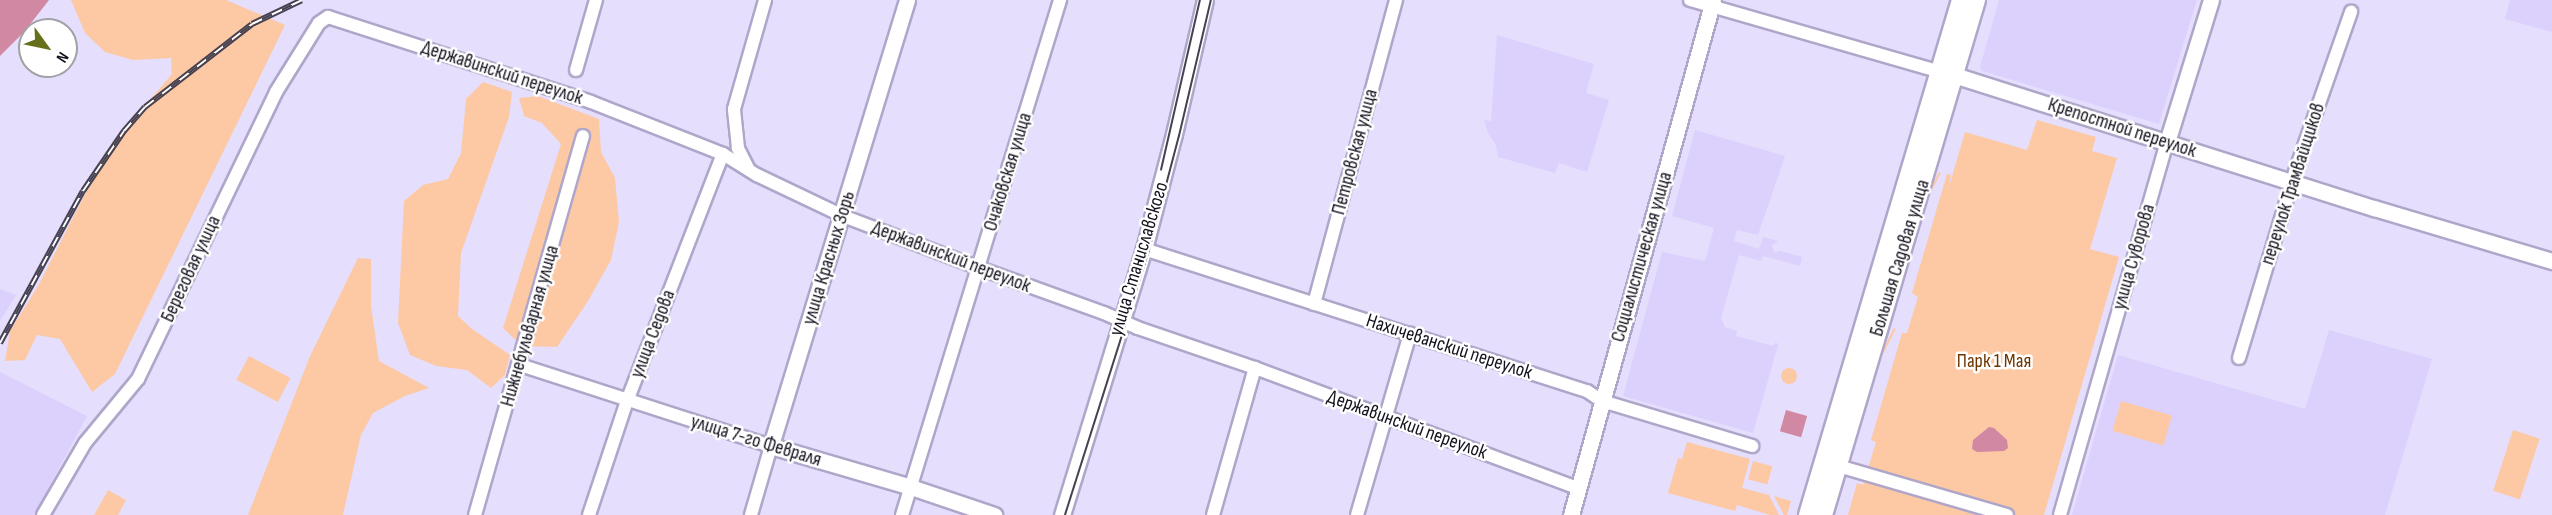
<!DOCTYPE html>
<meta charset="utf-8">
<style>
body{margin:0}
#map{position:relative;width:2552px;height:515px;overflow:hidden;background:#e5defc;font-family:"Sofia Sans Condensed",sans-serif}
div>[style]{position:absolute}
.built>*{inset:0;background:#dcd1fd}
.green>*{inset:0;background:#fdc9a4;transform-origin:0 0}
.round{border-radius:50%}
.water>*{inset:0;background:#d189a3;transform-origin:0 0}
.roads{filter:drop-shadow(2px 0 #afa6c9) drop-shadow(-2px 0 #afa6c9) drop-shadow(0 2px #afa6c9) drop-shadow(0 -2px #afa6c9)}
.minor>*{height:12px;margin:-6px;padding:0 6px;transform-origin:6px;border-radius:6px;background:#fff}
.tertiary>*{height:15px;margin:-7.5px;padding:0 7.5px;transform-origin:7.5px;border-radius:7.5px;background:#fff}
.secondary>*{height:18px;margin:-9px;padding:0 9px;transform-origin:9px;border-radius:9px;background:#fff}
.tram>*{height:1.5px;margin:-0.75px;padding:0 0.75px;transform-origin:0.75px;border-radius:0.75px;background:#454151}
.rail>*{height:6px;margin-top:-3px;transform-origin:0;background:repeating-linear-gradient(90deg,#fff 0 11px,#454151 0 22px);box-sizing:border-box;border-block:2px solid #454151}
span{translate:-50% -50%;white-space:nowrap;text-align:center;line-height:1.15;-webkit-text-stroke:5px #fff;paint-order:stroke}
.street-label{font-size:20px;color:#14111d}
.park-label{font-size:20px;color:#6d3600}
.north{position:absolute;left:18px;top:18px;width:60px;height:60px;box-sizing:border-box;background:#fff;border:2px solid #a1a0a5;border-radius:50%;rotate:123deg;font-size:16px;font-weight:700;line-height:24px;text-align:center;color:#14111d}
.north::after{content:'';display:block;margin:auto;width:21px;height:27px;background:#66701a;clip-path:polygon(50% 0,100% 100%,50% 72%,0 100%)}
</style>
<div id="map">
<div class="built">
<i style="clip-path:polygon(1999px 0,2197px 0,2159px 124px,1982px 71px,1980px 67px)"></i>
<i style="clip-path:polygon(2510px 0,2552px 0,2552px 32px,2505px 19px)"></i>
<i style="clip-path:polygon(1497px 35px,1594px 64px,1586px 93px,1609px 100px,1587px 172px,1559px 163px,1555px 173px,1498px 157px,1496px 145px,1488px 133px,1484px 120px,1491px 121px)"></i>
<i style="clip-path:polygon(1695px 130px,1785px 156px,1758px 235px,1737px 230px,1734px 241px,1759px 249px,1763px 237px,1778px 241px,1772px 245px,1774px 253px,1781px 251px,1802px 257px,1800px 266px,1763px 256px,1761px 261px,1739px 255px,1721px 318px,1725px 327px,1737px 331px,1736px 336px,1773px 346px,1776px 342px,1778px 345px,1753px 433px,1623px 396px,1662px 252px,1705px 261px,1714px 228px,1672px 216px)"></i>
<i style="clip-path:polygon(0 289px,16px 295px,0 321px)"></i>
<i style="clip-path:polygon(2329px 330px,2432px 359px,2385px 515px,2072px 515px,2118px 355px,2305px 409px)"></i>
<i style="clip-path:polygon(0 372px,87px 416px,34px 515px,0 515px)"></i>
</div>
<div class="green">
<i style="clip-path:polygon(71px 0,226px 0,285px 25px,115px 374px,92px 392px,60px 339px,37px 335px,25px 360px,5px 361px,10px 331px,38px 286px,108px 149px,172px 74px,171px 58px,133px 60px,105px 52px,85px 33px)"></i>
<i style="clip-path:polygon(483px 82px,512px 92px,509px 117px,461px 253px,458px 316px,472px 329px,510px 355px,505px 375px,491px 388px,467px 370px,436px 366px,410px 355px,398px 323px,404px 201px,423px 185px,448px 179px,461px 153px,466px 99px)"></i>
<i style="clip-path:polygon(538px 96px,599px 119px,601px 152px,615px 178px,619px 222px,611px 260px,588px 301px,557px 347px,522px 346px,503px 328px,561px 144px,542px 123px,524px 116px,519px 98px)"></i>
<i style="clip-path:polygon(2037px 120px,2096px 137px,2092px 151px,2117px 158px,2090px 249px,2119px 257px,2044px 515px,1848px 515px,1857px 483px,1863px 485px,1876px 442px,1871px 440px,1902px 333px,1907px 333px,1918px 297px,1912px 293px,1947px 174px,1951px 175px,1948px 190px,1965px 132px,2027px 150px)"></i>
<i style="left:1939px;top:172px;width:2px;height:126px;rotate:27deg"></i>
<i style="clip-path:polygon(358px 258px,371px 259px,371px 306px,379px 361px,429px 388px,405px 396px,373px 413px,361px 435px,343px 515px,248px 515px,310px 356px)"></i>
<i style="left:1894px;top:328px;width:2px;height:126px;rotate:27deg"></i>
<i style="left:249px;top:356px;width:47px;height:27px;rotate:28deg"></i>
<i class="round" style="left:1781px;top:368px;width:16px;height:16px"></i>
<i style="left:2121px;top:401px;width:53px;height:31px;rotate:16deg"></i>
<i style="left:2513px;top:430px;width:28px;height:64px;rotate:18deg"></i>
<i style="clip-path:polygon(1687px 442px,1750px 459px,1742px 488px,1769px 495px,1779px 515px,1770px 515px,1737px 505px,1735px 511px,1668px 493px,1678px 458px,1682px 459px)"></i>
<i style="left:1753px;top:461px;width:20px;height:19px;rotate:15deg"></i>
<i style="clip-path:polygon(108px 490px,126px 500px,118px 515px,94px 515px)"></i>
<i style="clip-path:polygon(1774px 496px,1791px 501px,1787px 515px,1784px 515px)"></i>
</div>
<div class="water">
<i style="clip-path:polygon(0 0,49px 0,24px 32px,0 56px)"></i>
<i style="left:1786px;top:410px;width:22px;height:22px;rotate:16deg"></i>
<i style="clip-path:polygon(1989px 427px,1994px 428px,2007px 440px,2008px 448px,2004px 451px,1977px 452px,1972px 449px,1973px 440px)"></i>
</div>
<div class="roads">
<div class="minor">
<i style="left:1690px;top:0;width:264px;rotate:16deg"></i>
<i style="left:576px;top:70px;width:73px;rotate:-74.1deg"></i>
<i style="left:749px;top:170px;width:25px;rotate:-117deg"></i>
<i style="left:738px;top:148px;width:39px;rotate:-96deg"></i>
<i style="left:734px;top:109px;width:113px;rotate:-74.1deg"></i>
<i style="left:1144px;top:249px;width:465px;rotate:17.8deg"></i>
<i style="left:1587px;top:391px;width:18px;rotate:34deg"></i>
<i style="left:1602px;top:401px;width:157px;rotate:16.7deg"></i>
<i style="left:1314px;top:304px;width:315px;rotate:-74.9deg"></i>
<i style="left:2239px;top:358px;width:194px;rotate:-73.2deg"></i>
<i style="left:2295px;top:172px;width:170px;rotate:-70.7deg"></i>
<i style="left:520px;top:365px;width:264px;rotate:17.9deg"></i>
<i style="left:771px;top:446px;width:72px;rotate:106.2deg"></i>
<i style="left:1838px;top:466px;width:176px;rotate:16.2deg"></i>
<i style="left:43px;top:515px;width:83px;rotate:-59.7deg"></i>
<i style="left:85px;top:443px;width:83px;rotate:-50.4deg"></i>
<i style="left:138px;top:379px;width:318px;rotate:-64.3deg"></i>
<i style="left:276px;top:92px;width:81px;rotate:-58.1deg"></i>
<i style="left:319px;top:23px;width:11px;rotate:-34deg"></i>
<i style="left:328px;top:17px;width:276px;rotate:17.9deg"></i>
<i style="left:591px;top:102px;width:142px;rotate:21.5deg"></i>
<i style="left:723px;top:154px;width:40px;rotate:32deg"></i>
<i style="left:757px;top:175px;width:95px;rotate:25.5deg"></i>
<i style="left:843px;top:216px;width:146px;rotate:20.9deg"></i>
<i style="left:979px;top:268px;width:133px;rotate:19.8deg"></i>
<i style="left:1104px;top:313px;width:37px;rotate:24deg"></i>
<i style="left:1138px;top:328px;width:124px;rotate:18.9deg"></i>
<i style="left:1255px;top:368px;width:345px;rotate:20.4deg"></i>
<i style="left:475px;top:515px;width:394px;rotate:-74.1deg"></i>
<i style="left:589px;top:515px;width:120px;rotate:-71.6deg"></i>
<i style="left:627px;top:401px;width:265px;rotate:-68.8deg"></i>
<i style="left:902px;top:515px;width:539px;rotate:-72.94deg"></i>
<i style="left:1213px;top:515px;width:153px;rotate:-74.1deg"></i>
<i style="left:1357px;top:515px;width:189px;rotate:-73.7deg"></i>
<i style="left:2060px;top:515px;width:388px;rotate:-74deg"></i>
</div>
<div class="tertiary">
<i style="left:907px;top:0;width:466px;rotate:107deg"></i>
<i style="left:771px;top:446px;width:146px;rotate:16.3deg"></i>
<i style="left:911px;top:487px;width:88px;rotate:18.6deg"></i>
<i style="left:1954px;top:75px;width:441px;rotate:17.6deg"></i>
<i style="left:2374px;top:208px;width:186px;rotate:16.6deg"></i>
<i style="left:2167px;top:142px;width:149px;rotate:-72.8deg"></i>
<i style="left:1062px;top:515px;width:278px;rotate:-72.9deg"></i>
<i style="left:1144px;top:249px;width:119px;rotate:-75.4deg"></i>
<i style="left:1174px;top:134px;width:138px;rotate:-77deg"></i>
<i style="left:1571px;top:515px;width:534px;rotate:-74.58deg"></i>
</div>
<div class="secondary">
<i style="left:1808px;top:515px;width:537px;rotate:-73.45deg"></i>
<i style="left:1823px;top:515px;width:537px;rotate:-73.45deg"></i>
</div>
</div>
<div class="tram">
<i style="left:1161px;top:170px;width:174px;rotate:-77.1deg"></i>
<i style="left:1065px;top:515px;width:278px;rotate:-72.4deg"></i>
<i style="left:1149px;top:250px;width:118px;rotate:-75.3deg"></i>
<i style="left:1179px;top:136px;width:140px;rotate:-76.8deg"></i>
</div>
<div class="rail">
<i style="left:0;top:343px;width:173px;rotate:-61.4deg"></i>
<i style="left:83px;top:191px;width:73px;rotate:-55.7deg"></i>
<i style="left:124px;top:131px;width:32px;rotate:-49deg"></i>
<i style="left:145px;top:107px;width:135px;rotate:-37.8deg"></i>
<i style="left:252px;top:24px;width:55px;rotate:-25.6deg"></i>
</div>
<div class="street-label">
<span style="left:502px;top:73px;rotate:18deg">Державинский переулок</span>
<span style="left:2122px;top:128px;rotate:18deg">Крепостной переулок</span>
<span style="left:1355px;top:152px;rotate:-75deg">Петровская улица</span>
<span style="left:1008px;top:172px;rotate:-73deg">Очаковская улица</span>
<span style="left:2293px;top:184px;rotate:-72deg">переулок Трамвайщиков</span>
<span style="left:951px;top:257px;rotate:21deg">Державинский переулок</span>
<span style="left:1642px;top:257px;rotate:-74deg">Социалистическая улица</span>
<span style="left:2134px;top:257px;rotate:-74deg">улица Суворова</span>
<span style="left:829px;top:258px;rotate:-73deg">улица Красных Зорь</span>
<span style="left:1900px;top:258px;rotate:-73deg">Большая Садовая улица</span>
<span style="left:1139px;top:259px;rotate:-73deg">улица Станиславского</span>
<span style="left:191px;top:269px;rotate:-65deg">Береговая улица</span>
<span style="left:530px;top:326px;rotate:-74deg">Нижнебульварная улица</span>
<span style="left:653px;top:334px;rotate:-69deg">улица Седова</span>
<span style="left:1449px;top:347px;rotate:18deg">Нахичеванский переулок</span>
<span style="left:1407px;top:425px;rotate:20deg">Державинский переулок</span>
<span style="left:756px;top:441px;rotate:17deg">улица 7-го Февраля</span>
</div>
<div class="park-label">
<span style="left:1994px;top:361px">Парк 1 Мая</span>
</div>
<div class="north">N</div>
</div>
